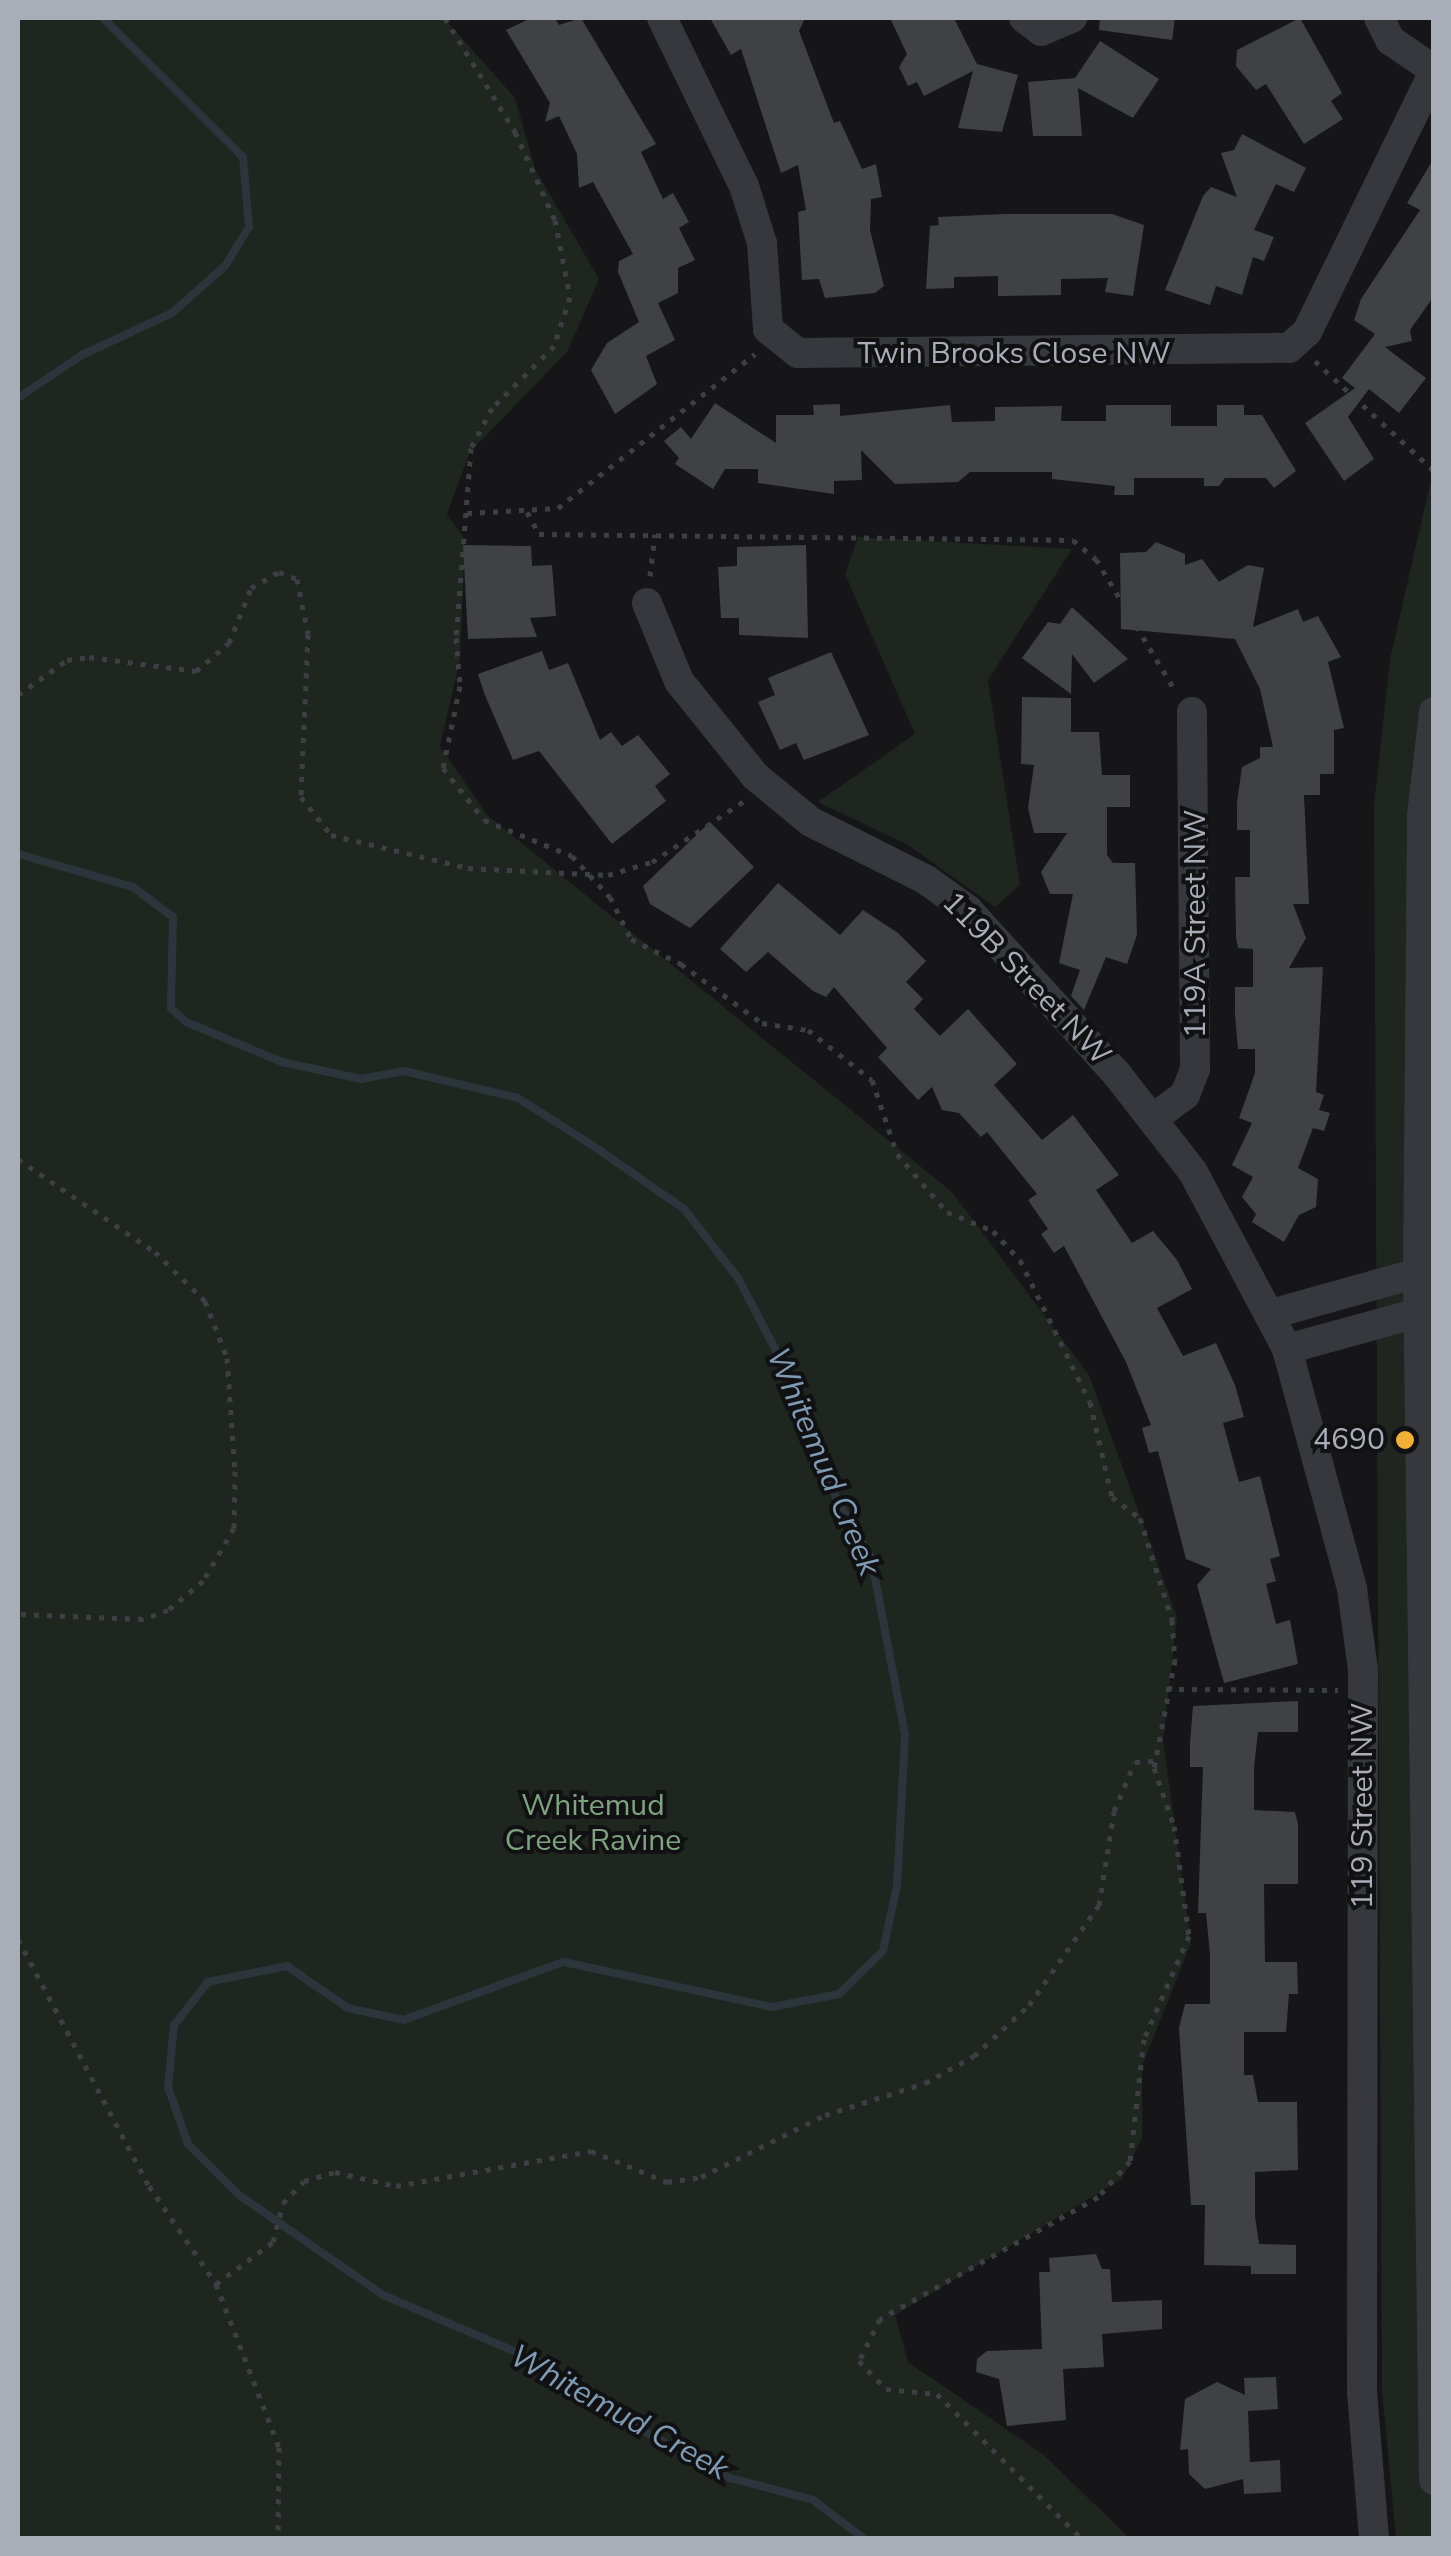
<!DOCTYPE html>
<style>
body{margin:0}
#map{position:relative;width:1451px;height:2556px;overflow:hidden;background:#161618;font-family:"Nunito Sans",sans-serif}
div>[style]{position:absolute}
.green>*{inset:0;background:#1e261f}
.stream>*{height:8px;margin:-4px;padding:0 4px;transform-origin:4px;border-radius:4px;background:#2c353c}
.building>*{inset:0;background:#404145}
.path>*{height:5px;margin-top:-2.5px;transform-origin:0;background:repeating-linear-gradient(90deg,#3d3f44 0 5px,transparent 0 13px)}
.minor>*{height:30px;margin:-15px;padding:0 15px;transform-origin:15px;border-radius:15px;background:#37383d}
.dots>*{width:28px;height:28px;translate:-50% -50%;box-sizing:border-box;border:5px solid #111113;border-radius:50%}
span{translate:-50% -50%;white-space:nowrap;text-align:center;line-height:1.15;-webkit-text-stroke:8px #111113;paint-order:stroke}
.street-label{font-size:30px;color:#a8adb8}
.poi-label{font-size:30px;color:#a8adb8}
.right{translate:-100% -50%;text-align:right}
.park-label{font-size:30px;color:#7fa381}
.water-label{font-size:32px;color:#7f9bb3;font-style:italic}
.frame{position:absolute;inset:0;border:20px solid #a8adb8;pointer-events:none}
</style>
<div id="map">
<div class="green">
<i style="clip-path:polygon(18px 18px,444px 18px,515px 98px,535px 169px,599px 279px,567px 352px,470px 452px,447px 514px,465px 539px,460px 659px,440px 746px,487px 815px,952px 1192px,1089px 1375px,1177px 1617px,1163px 1740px,1191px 1943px,1142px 2066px,1142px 2138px,1122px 2179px,895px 2315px,908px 2362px,1044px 2455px,1129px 2538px,18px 2538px)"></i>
<i style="clip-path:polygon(1433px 471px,1434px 2538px,1396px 2538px,1382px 2390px,1374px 806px,1390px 659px)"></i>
<i style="clip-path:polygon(858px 537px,1072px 549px,988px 680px,1020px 885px,995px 907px,908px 845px,818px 802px,915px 734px,845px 574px)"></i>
</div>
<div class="stream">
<i style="left:18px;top:398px;width:77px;rotate:-33.9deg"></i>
<i style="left:82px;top:355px;width:99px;rotate:-25deg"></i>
<i style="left:172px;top:313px;width:71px;rotate:-41.6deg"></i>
<i style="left:225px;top:266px;width:46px;rotate:-58.4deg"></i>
<i style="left:249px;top:227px;width:70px;rotate:-94.9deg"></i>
<i style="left:243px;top:157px;width:197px;rotate:-135.2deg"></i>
<i style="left:18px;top:854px;width:120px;rotate:16deg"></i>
<i style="left:133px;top:887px;width:50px;rotate:36.9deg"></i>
<i style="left:173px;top:917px;width:91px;rotate:91.3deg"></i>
<i style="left:171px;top:1008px;width:21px;rotate:43deg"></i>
<i style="left:186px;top:1022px;width:104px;rotate:22.6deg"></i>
<i style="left:282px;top:1062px;width:81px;rotate:12.1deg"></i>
<i style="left:361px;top:1079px;width:44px;rotate:-10.5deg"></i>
<i style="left:404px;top:1071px;width:117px;rotate:13.3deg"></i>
<i style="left:518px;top:1098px;width:91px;rotate:32.5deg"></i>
<i style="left:595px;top:1147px;width:108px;rotate:34.9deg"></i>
<i style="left:684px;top:1209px;width:88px;rotate:52deg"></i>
<i style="left:738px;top:1278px;width:119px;rotate:62.4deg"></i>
<i style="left:793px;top:1383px;width:123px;rotate:69.5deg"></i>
<i style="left:836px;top:1498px;width:69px;rotate:59.7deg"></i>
<i style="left:871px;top:1558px;width:179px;rotate:79.1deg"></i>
<i style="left:905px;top:1734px;width:152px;rotate:93deg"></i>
<i style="left:897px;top:1886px;width:66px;rotate:102.2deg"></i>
<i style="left:883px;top:1951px;width:62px;rotate:135.7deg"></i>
<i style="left:839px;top:1994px;width:68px;rotate:169deg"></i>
<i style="left:772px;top:2007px;width:214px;rotate:-167.8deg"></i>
<i style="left:563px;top:1962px;width:169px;rotate:160deg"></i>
<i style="left:404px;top:2020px;width:57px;rotate:-167.9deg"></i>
<i style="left:348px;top:2008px;width:74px;rotate:-145.5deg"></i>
<i style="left:287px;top:1966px;width:81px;rotate:168.6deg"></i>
<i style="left:208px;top:1982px;width:55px;rotate:128.3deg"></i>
<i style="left:174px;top:2025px;width:62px;rotate:95.5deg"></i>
<i style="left:168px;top:2087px;width:60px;rotate:70.7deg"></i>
<i style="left:188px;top:2144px;width:72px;rotate:45deg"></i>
<i style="left:239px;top:2195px;width:175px;rotate:34.8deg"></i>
<i style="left:383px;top:2295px;width:170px;rotate:23.2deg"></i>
<i style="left:539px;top:2362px;width:63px;rotate:38.5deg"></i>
<i style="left:588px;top:2401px;width:162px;rotate:28.5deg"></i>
<i style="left:730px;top:2478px;width:86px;rotate:14.8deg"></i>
<i style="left:813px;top:2500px;width:63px;rotate:37.2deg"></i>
</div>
<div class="building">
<i style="clip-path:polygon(531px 18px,555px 18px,559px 25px,581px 18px,656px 144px,641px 152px,663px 199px,673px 193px,689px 222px,679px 228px,695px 260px,678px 268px,678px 293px,658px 303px,675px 340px,646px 356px,657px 384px,615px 414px,591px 370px,607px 343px,639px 322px,618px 272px,619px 261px,633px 254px,593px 182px,579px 188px,577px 154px,559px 116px,545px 122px,550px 103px,506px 30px)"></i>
<i style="clip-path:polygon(710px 18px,805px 18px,799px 31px,834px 123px,840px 121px,862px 169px,876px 164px,882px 197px,871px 199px,870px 230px,884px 286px,875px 293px,825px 298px,819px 279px,802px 280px,798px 212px,806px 210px,798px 165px,781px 173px,741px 49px,731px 55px)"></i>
<i style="clip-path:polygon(890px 18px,954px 18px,977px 64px,1018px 75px,1002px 132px,958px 128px,973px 71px,924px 96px,917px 82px,908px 86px,899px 67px,907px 54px)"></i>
<i style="clip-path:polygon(1100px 18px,1175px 18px,1172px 40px,1099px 30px)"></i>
<i style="clip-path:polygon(1300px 18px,1342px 93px,1331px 101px,1343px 119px,1304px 144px,1266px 84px,1256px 90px,1236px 66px,1237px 50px)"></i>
<i style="clip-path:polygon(1100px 41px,1159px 79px,1133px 118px,1078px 88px,1082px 136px,1033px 136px,1028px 82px,1075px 78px)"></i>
<i style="clip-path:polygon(1242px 134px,1306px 168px,1294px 192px,1276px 184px,1254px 230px,1274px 237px,1264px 261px,1253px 257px,1242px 295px,1216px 286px,1210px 305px,1165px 290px,1203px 196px,1211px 187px,1237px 197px,1221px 153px,1234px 150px)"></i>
<i style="clip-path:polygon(1434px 158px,1434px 296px,1410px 330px,1412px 341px,1385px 347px,1426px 378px,1399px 413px,1369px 389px,1348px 417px,1374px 459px,1344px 481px,1305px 423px,1355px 388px,1342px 378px,1375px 334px,1354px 320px,1361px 299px,1420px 210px,1407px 203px)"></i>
<i style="clip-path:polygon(1005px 214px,1112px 214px,1144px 225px,1133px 296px,1105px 292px,1108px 278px,1061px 279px,1061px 295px,998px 296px,998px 276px,954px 277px,954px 288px,926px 289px,930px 226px,939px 225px,938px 217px)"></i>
<i style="clip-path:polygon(715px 403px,776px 443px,776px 415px,814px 415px,813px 405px,840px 404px,840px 416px,950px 405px,952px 422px,995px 421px,995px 407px,1062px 406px,1061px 421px,1106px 421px,1106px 405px,1171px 405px,1171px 426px,1217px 426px,1217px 405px,1244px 405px,1244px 415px,1262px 415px,1296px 471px,1274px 488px,1266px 478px,1225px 478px,1219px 486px,1204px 486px,1204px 478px,1134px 478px,1134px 495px,1114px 495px,1115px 486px,1052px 479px,1052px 472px,970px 472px,958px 482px,895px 484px,861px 450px,862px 480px,834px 481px,834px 494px,758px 483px,758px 469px,725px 469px,713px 489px,675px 464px,679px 458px,664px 441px,681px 427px,691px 439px)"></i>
<i style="clip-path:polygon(1156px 542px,1185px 554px,1185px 565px,1202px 559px,1219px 582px,1248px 565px,1264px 568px,1253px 627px,1298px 609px,1303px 622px,1318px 616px,1341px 657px,1328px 662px,1344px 728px,1334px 730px,1334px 774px,1320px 774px,1320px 795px,1304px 795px,1309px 904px,1293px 904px,1306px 938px,1289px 968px,1323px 967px,1316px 1092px,1324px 1095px,1319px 1110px,1330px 1113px,1324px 1131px,1313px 1128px,1298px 1168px,1318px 1179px,1316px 1207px,1299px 1215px,1284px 1242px,1252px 1222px,1256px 1214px,1242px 1197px,1253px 1177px,1232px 1165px,1252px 1123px,1239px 1118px,1255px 1073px,1255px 1049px,1238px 1049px,1235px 1014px,1235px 987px,1253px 987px,1253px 949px,1238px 948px,1236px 937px,1235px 877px,1250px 877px,1250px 830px,1237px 830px,1237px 802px,1242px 767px,1260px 758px,1260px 747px,1273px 747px,1260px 689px,1235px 639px,1121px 629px,1120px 553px,1146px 552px)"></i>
<i style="clip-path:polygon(463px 545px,531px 546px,532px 566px,552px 565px,556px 616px,530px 618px,537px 637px,468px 639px)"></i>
<i style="clip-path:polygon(806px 545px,808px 638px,739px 635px,739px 618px,721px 618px,718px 567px,737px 566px,737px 547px)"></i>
<i style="clip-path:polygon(1072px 607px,1128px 659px,1094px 683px,1072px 654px,1071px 694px,1022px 658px,1048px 622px,1060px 624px)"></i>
<i style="clip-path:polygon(542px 651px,549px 670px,568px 663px,600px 740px,611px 732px,622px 746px,638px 735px,670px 774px,655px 786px,666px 801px,612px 844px,539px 751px,513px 760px,484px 693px,478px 674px)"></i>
<i style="clip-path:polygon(831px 652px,869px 735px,804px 760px,796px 743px,780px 750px,758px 702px,775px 695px,768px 678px)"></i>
<i style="clip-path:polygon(1022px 697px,1071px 698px,1071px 732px,1099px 732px,1102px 775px,1130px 775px,1130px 807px,1107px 807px,1107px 855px,1113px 863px,1135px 863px,1137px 935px,1127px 964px,1106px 957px,1084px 1010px,1071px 996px,1080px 970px,1059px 963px,1073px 894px,1050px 894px,1041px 872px,1067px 833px,1034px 833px,1028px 808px,1034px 765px,1021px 764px)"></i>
<i style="clip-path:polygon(710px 822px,754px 867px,690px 928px,650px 904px,643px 886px)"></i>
<i style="clip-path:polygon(778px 883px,840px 935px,863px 910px,898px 933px,926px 961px,906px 982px,923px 999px,914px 1009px,940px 1036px,968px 1009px,1017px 1064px,994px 1085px,1042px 1140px,1073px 1115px,1119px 1175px,1096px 1190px,1132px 1243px,1153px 1231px,1177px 1260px,1192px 1289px,1157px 1308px,1183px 1356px,1216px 1343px,1235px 1385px,1244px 1417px,1223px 1423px,1239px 1482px,1260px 1476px,1280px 1556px,1270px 1559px,1276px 1581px,1266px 1584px,1276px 1624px,1290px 1620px,1298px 1664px,1224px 1683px,1197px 1585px,1211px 1569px,1186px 1559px,1158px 1451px,1149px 1453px,1142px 1428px,1151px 1425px,1126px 1362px,1064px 1246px,1054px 1253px,1041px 1234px,1048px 1229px,1028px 1200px,1037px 1194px,987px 1132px,981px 1137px,959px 1113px,942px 1110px,932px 1087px,918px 1100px,878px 1057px,887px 1048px,834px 987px,826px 997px,813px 991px,768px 952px,746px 972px,720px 949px)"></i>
<i style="clip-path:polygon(1298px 1701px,1298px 1732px,1258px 1732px,1254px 1767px,1254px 1810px,1295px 1812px,1298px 1824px,1298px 1884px,1264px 1884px,1265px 1962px,1297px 1962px,1298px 1994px,1289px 1994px,1286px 2032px,1244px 2032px,1244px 2075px,1253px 2075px,1258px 2102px,1297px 2102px,1298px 2170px,1255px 2172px,1255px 2216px,1259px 2244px,1296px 2245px,1296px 2274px,1251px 2274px,1251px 2266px,1204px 2265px,1205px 2205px,1191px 2205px,1179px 2028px,1185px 2004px,1210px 2004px,1210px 1955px,1206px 1913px,1198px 1913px,1203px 1767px,1190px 1767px,1190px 1743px,1193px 1706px)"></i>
<i style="clip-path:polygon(1096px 2254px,1102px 2269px,1110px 2269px,1112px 2302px,1162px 2300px,1162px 2329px,1102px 2334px,1104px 2367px,1063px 2369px,1066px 2420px,1007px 2426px,999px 2379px,976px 2372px,977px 2359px,987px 2351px,1042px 2349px,1039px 2272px,1050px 2272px,1049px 2258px)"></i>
<i style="clip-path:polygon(1276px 2377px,1278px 2409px,1248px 2411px,1250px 2462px,1280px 2460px,1281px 2492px,1244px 2494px,1243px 2479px,1205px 2489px,1189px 2474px,1188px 2449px,1180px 2450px,1185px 2399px,1217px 2382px,1245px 2395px,1244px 2378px)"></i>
</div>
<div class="path">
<i style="left:445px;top:18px;width:134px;rotate:58.4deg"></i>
<i style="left:515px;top:132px;width:97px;rotate:65.6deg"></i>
<i style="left:555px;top:220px;width:78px;rotate:79deg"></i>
<i style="left:570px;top:297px;width:52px;rotate:108.1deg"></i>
<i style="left:554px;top:346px;width:88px;rotate:135deg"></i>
<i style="left:492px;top:408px;width:45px;rotate:117.7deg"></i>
<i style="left:471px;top:448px;width:191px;rotate:94.5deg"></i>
<i style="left:456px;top:638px;width:48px;rotate:85.2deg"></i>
<i style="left:460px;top:686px;width:84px;rotate:101.7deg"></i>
<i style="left:443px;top:768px;width:66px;rotate:51.7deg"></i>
<i style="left:484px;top:820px;width:95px;rotate:22.2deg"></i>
<i style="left:572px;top:856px;width:56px;rotate:47.2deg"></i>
<i style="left:610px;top:897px;width:47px;rotate:63.4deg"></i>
<i style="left:631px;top:939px;width:56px;rotate:26.6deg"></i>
<i style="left:681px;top:964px;width:100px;rotate:36.1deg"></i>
<i style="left:762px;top:1023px;width:47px;rotate:8.7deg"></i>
<i style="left:808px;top:1030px;width:81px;rotate:38deg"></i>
<i style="left:872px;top:1080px;width:78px;rotate:71.3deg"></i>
<i style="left:897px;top:1154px;width:77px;rotate:49.2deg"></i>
<i style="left:947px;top:1212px;width:50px;rotate:22.4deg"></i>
<i style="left:993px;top:1231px;width:40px;rotate:47deg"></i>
<i style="left:1020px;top:1260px;width:158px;rotate:63.8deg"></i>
<i style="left:1090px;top:1402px;width:98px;rotate:77deg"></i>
<i style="left:1112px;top:1497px;width:35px;rotate:37deg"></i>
<i style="left:1140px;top:1518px;width:107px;rotate:72.6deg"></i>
<i style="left:1172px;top:1620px;width:40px;rotate:85.7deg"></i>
<i style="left:1175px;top:1660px;width:110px;rotate:101deg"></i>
<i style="left:1154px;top:1768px;width:61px;rotate:71deg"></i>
<i style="left:1174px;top:1826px;width:111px;rotate:82.2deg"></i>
<i style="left:1189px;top:1936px;width:112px;rotate:113.6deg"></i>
<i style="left:1144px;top:2039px;width:123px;rotate:96.5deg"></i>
<i style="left:1130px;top:2161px;width:48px;rotate:131.6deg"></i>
<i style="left:1098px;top:2197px;width:250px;rotate:150.8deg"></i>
<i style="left:880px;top:2319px;width:47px;rotate:116.6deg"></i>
<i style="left:859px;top:2361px;width:39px;rotate:46deg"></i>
<i style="left:886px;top:2389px;width:51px;rotate:5.6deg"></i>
<i style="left:937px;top:2394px;width:204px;rotate:45deg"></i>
<i style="left:1315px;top:361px;width:162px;rotate:42.7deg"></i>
<i style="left:527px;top:512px;width:25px;rotate:61deg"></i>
<i style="left:539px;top:534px;width:534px;rotate:0.64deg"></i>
<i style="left:1073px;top:540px;width:30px;rotate:40deg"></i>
<i style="left:1096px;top:559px;width:155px;rotate:59deg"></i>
<i style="left:467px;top:513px;width:91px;rotate:-3.1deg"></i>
<i style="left:558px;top:508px;width:250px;rotate:-38deg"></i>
<i style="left:650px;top:576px;width:42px;rotate:-83.2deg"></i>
<i style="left:18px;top:695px;width:60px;rotate:-35.5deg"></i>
<i style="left:67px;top:660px;width:22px;rotate:-8deg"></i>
<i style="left:89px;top:657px;width:108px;rotate:7.5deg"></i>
<i style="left:196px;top:671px;width:43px;rotate:-40.3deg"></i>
<i style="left:229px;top:643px;width:59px;rotate:-68.2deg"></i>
<i style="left:251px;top:588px;width:32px;rotate:-30deg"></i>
<i style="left:279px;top:572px;width:19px;rotate:21deg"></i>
<i style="left:297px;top:579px;width:56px;rotate:78.7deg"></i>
<i style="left:308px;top:634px;width:163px;rotate:92.5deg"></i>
<i style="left:301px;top:797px;width:48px;rotate:51.7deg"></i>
<i style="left:331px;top:835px;width:141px;rotate:13.5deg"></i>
<i style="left:468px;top:868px;width:140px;rotate:2.9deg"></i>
<i style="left:608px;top:875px;width:46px;rotate:-16.5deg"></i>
<i style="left:652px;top:862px;width:110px;rotate:-33.5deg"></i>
<i style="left:18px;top:1159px;width:166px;rotate:34.2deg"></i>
<i style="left:155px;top:1252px;width:70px;rotate:44.4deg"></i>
<i style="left:205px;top:1301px;width:61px;rotate:68.9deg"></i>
<i style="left:227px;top:1358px;width:113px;rotate:86deg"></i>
<i style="left:235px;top:1471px;width:57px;rotate:91deg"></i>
<i style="left:234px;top:1528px;width:61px;rotate:120.3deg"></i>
<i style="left:203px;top:1581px;width:45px;rotate:140.4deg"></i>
<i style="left:168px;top:1610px;width:27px;rotate:160deg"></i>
<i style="left:143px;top:1619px;width:125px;rotate:-177.7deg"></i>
<i style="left:1166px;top:1689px;width:172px;rotate:0.3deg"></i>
<i style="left:18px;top:1939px;width:280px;rotate:62.1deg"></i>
<i style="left:149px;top:2186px;width:119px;rotate:55.6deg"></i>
<i style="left:216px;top:2284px;width:175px;rotate:68.9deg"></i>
<i style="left:279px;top:2447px;width:91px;rotate:90.6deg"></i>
<i style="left:216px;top:2284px;width:71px;rotate:-36.4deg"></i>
<i style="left:273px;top:2242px;width:40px;rotate:-75.6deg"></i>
<i style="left:283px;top:2203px;width:30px;rotate:-46deg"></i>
<i style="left:304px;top:2181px;width:32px;rotate:-16deg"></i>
<i style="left:335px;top:2172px;width:63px;rotate:12.9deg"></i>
<i style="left:396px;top:2186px;width:198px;rotate:-10.2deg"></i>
<i style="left:591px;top:2151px;width:82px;rotate:22.2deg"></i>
<i style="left:667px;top:2182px;width:34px;rotate:-8deg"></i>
<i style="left:701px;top:2177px;width:139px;rotate:-26.6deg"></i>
<i style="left:825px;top:2115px;width:105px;rotate:-17.7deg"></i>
<i style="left:925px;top:2083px;width:56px;rotate:-28.9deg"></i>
<i style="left:974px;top:2056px;width:75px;rotate:-42.8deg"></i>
<i style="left:1029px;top:2005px;width:122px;rotate:-55deg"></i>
<i style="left:1099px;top:1905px;width:95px;rotate:-80.9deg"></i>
<i style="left:1114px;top:1811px;width:53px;rotate:-66.8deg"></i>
<i style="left:1135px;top:1762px;width:18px;rotate:-3deg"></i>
</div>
<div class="minor">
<i style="left:662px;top:18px;width:187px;rotate:64deg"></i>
<i style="left:744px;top:186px;width:60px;rotate:72.5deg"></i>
<i style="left:762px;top:243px;width:86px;rotate:86deg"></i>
<i style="left:768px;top:329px;width:38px;rotate:39deg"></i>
<i style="left:798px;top:353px;width:491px;rotate:-0.6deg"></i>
<i style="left:1289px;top:348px;width:24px;rotate:-42deg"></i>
<i style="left:1307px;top:332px;width:289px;rotate:-64deg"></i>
<i style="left:1024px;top:18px;width:21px;rotate:37deg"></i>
<i style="left:1041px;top:31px;width:34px;rotate:-23deg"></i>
<i style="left:1379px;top:18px;width:25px;rotate:63deg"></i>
<i style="left:1390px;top:40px;width:53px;rotate:34.3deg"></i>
<i style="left:647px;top:603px;width:84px;rotate:67.7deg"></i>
<i style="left:679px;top:681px;width:122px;rotate:51.3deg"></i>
<i style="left:755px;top:776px;width:72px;rotate:39.4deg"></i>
<i style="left:811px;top:822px;width:127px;rotate:26.6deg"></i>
<i style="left:925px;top:879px;width:53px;rotate:35.8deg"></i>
<i style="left:968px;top:910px;width:220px;rotate:47.8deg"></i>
<i style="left:1116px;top:1073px;width:125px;rotate:52.1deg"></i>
<i style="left:1193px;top:1172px;width:200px;rotate:62deg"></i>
<i style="left:1287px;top:1349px;width:249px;rotate:74.8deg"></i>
<i style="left:1352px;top:1589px;width:81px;rotate:82.2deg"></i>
<i style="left:1363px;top:1669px;width:723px;rotate:90.08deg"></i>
<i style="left:1362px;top:2392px;width:146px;rotate:85.3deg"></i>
<i style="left:1434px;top:712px;width:105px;rotate:96.6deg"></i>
<i style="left:1422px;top:816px;width:457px;rotate:90.5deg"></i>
<i style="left:1418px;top:1273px;width:1207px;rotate:89.24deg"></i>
<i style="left:1154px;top:1118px;width:39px;rotate:-37deg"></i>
<i style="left:1185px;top:1095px;width:28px;rotate:-69deg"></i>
<i style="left:1195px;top:1069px;width:357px;rotate:-90.5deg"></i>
<i style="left:1271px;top:1314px;width:153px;rotate:-15.6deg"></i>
<i style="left:1287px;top:1349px;width:136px;rotate:-15.4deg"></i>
</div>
<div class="dots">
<i style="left:1405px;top:1440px;background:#f2b134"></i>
</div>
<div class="street-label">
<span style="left:1014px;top:354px">Twin Brooks Close NW</span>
<span style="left:1196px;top:924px;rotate:-90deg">119A Street NW</span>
<span style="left:1026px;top:979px;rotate:46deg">119B Street NW</span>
<span style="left:1363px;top:1806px;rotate:-90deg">119 Street NW</span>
</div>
<div class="poi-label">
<span class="right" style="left:1385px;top:1440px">4690</span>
</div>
<div class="park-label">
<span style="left:593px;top:1823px">Whitemud<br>Creek Ravine</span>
</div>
<div class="water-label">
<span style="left:823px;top:1462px;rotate:67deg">Whitemud Creek</span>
<span style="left:619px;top:2413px;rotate:29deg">Whitemud Creek</span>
</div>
<div class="frame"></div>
</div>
